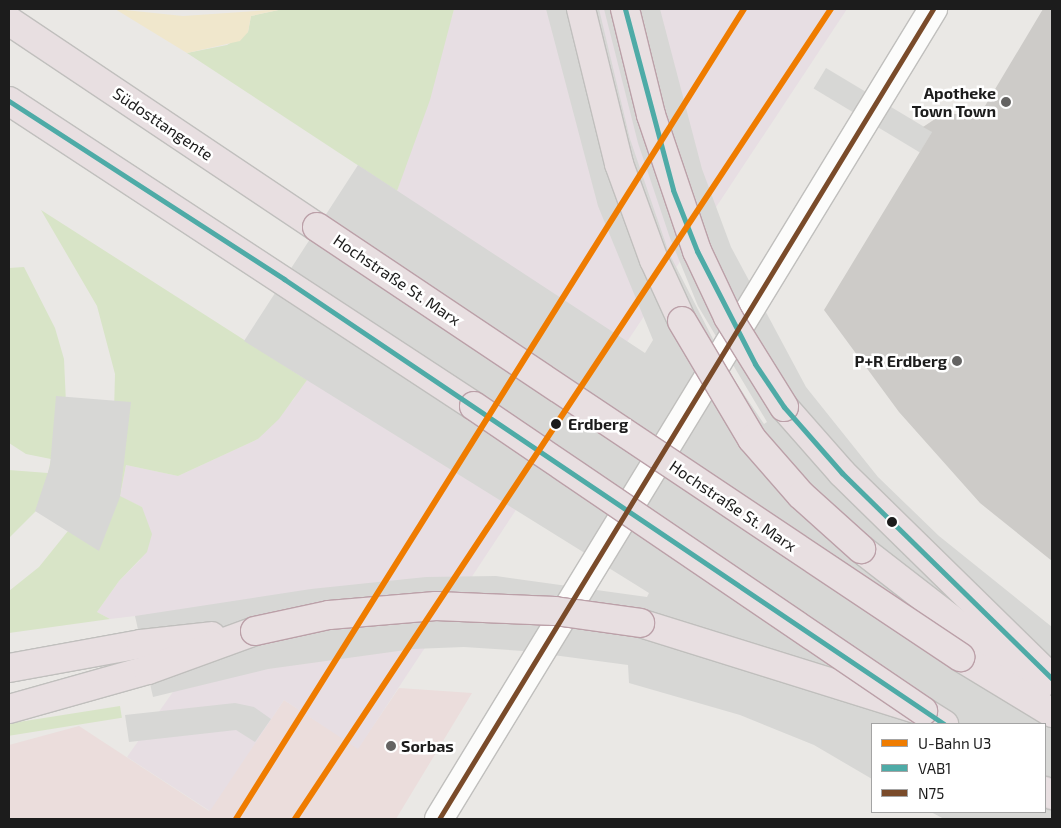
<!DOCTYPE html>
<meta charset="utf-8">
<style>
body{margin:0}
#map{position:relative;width:1061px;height:828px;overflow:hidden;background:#eae8e5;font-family:"Exo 2",sans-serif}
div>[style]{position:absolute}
.commercial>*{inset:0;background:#ebdddc}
.industrial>*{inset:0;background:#e7dee3}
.grass>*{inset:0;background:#d8e4c7;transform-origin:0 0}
.sand>*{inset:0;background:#f0e7cc}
.pier>*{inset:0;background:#d7d7d5;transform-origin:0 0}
.building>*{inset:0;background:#cdcbc8}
.roads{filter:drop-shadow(1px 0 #c0bfbd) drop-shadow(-1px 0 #c0bfbd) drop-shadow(0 1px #c0bfbd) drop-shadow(0 -1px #c0bfbd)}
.tertiary>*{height:28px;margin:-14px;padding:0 14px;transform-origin:14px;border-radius:14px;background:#fcfcfb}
.motorway>*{height:28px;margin:-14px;padding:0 14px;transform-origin:14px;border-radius:14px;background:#e8dfe1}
.bridges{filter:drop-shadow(1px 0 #bba0a8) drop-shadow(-1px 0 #bba0a8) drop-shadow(0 1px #bba0a8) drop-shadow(0 -1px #bba0a8)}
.motorway-bridge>*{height:28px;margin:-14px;padding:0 14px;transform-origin:14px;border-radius:14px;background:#e8dfe1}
.bus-1>*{height:5px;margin:-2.5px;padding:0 2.5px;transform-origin:2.5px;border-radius:2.5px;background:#4eaba7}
.bus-2>*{height:5px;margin:-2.5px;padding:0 2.5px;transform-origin:2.5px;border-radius:2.5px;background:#7a4b2a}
.metro-1>*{height:6px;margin:-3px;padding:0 3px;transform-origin:3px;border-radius:3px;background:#ef7c00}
.dots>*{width:14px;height:14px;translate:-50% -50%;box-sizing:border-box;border:2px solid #fff;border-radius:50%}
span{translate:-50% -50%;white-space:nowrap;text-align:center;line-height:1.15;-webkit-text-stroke:5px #fff;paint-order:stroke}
.poi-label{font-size:16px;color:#1c1c1c;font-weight:700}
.right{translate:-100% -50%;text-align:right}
.left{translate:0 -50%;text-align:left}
.street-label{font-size:16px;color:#1c1c1c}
.stop-label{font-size:16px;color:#1c1c1c;font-weight:700}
.frame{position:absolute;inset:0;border:10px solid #1c1c1c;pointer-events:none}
.legend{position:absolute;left:871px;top:723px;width:175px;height:90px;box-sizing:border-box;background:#fff;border:1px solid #a4a4a4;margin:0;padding:6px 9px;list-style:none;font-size:15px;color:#1c1c1c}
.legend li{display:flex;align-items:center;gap:10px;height:25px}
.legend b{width:25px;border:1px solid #a4a4a4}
</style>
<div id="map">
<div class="commercial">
<i style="clip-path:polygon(399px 688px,472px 693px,396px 819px,9px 819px,9px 745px,79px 726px,209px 811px,284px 700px,358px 748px)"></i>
</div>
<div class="industrial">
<i style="clip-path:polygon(454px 9px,847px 9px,358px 749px,284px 700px,210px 811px,127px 757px,187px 672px,135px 616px,110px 619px,97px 612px,119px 581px,140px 560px,142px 507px,120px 497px,126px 465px,178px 476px,258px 439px,294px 399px,397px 191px)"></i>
</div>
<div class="grass">
<i style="clip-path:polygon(283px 9px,454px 9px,430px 100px,397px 191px,187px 53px,227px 45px,248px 32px,251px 16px)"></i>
<i style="clip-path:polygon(41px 210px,307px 380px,279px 419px,258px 439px,178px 476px,126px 465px,120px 496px,142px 507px,152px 534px,147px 552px,119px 581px,97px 612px,110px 619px,9px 633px,9px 591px,39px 567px,76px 521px,114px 411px,115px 374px,97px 306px)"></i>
<i style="clip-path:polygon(24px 267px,55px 328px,64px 359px,67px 426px,53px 494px,9px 538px,9px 470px,48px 473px,51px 459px,26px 454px,9px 443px,9px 268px)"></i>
<i style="left:120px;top:706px;width:12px;height:114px;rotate:81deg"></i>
</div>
<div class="sand">
<i style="clip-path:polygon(115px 9px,183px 16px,283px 9px,251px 16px,248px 32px,240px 41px,187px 53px)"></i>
</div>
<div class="pier">
<i style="clip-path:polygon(546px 9px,599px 9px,630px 139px,669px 253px,733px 378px,764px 424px,767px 422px,698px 306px,670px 238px,638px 143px,604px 9px,660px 9px,702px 169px,731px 247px,806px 387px,878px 477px,939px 536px,1052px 627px,1052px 819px,944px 819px,931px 812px,1045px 812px,1045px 724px,872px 724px,872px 779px,814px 745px,740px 715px,629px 683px,628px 665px,523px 651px,464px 647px,413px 649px,268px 669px,153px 697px,135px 616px,311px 589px,426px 577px,496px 576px,647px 597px,649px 593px,244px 341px,358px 165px,645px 353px,653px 340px,598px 206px)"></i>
<i style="left:826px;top:68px;width:124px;height:24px;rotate:31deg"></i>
<i style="clip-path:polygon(56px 396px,131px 402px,120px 497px,99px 551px,35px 511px,50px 466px)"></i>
<i style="clip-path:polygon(235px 703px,254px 707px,271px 719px,255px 742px,236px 730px,129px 742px,125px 715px)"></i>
</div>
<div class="building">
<i style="clip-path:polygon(1043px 9px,1052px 9px,1052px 561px,980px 503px,899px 412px,824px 310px,932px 132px,923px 127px,944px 113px,979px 116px)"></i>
</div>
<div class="roads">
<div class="tertiary">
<i style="left:439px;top:819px;width:949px;rotate:-58.62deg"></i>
</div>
<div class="motorway">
<i style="left:581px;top:9px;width:160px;rotate:76.2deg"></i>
<i style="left:619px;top:164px;width:102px;rotate:70deg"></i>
<i style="left:654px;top:260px;width:67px;rotate:65.3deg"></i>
<i style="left:9px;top:21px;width:371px;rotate:33.8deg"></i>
<i style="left:9px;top:101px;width:556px;rotate:33.26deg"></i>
<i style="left:784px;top:407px;width:88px;rotate:48.7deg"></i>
<i style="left:842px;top:473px;width:294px;rotate:44.4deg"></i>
<i style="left:861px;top:549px;width:225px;rotate:37.8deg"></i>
<i style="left:640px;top:623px;width:296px;rotate:17.3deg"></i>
<i style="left:923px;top:711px;width:25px;rotate:32deg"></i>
<i style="left:960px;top:657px;width:108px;rotate:31.3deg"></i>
<i style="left:9px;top:668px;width:134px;rotate:-10.3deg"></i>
<i style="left:141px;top:644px;width:71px;rotate:-6.4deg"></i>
<i style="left:9px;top:709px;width:144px;rotate:-15.7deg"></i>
<i style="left:148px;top:670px;width:114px;rotate:-20deg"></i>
<i style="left:1045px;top:791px;width:8px;rotate:30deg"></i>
</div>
</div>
<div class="bridges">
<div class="motorway-bridge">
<i style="left:625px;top:9px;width:109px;rotate:76.2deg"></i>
<i style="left:651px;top:115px;width:144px;rotate:71.3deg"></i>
<i style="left:697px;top:251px;width:73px;rotate:64.8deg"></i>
<i style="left:728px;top:317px;width:106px;rotate:58.1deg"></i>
<i style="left:317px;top:227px;width:774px;rotate:33.77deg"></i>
<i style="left:682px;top:321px;width:137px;rotate:59.3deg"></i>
<i style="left:752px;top:439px;width:74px;rotate:48.8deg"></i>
<i style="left:801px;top:495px;width:81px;rotate:42deg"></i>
<i style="left:474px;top:406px;width:543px;rotate:34.19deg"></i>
<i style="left:255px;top:631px;width:76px;rotate:-12.2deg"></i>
<i style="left:329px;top:615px;width:107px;rotate:-4.8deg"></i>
<i style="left:436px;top:606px;width:119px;rotate:2.4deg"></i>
<i style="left:555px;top:611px;width:86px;rotate:8deg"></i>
</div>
</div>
<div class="bus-1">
<i style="left:625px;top:9px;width:187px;rotate:75.1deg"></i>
<i style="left:673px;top:190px;width:66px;rotate:68.5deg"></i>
<i style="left:697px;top:251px;width:127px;rotate:62.8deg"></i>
<i style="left:755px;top:364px;width:52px;rotate:56deg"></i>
<i style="left:784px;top:407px;width:88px;rotate:48.7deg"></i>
<i style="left:842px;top:473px;width:294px;rotate:44.4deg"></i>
<i style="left:9px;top:101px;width:328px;rotate:32.9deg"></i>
<i style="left:284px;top:279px;width:796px;rotate:33.99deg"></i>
</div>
<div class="bus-2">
<i style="left:439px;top:819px;width:949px;rotate:-58.62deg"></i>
</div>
<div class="metro-1">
<i style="left:236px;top:819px;width:956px;rotate:-57.91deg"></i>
<i style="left:295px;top:819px;width:971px;rotate:-56.51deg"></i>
</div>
<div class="dots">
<i style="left:1006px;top:102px;background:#646362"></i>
<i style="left:957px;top:361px;background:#646362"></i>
<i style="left:556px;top:424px;background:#1c1c1c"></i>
<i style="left:892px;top:522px;background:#1c1c1c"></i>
<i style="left:391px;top:746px;background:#646362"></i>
</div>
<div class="poi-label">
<span class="right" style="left:996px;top:102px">Apotheke<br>Town Town</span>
<span class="right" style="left:947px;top:361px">P+R Erdberg</span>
<span class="left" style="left:401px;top:746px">Sorbas</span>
</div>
<div class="street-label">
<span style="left:163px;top:124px;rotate:34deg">Südosttangente</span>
<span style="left:397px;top:280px;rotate:34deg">Hochstraße St. Marx</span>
<span style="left:733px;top:506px;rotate:34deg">Hochstraße St. Marx</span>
</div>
<div class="stop-label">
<span class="left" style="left:568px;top:424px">Erdberg</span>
</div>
<div class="frame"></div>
<ul class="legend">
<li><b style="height:6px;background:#ef7c00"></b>U-Bahn U3</li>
<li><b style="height:6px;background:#4eaba7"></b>VAB1</li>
<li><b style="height:6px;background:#7a4b2a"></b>N75</li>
</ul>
</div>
